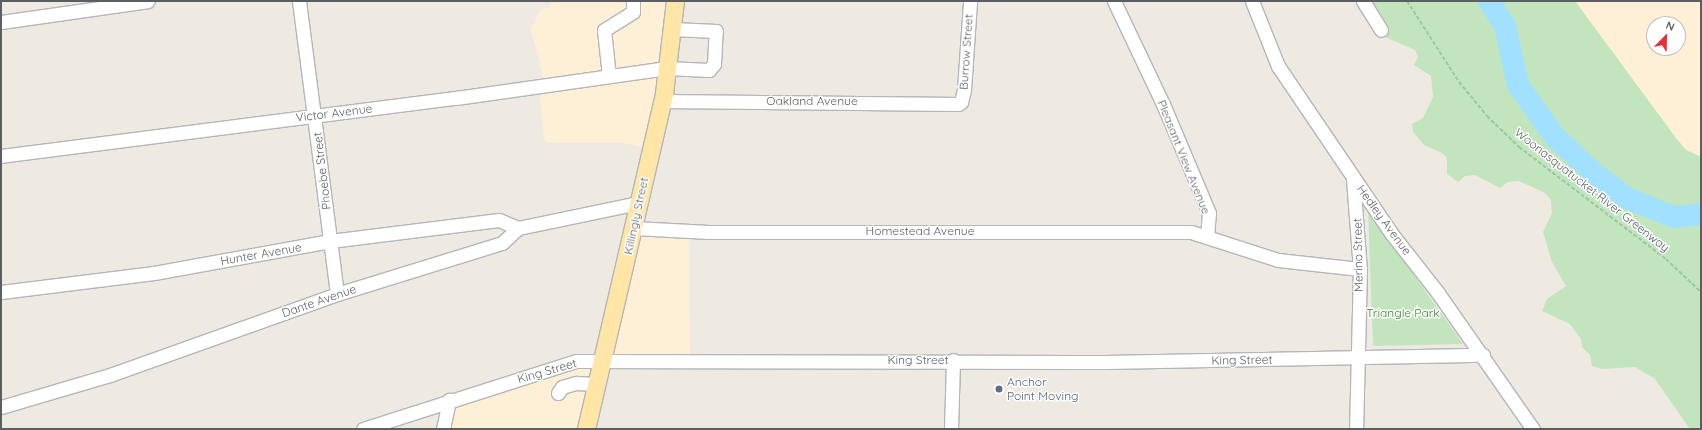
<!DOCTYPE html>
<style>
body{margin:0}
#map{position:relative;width:1702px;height:430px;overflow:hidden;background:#eeeae2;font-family:Quicksand,sans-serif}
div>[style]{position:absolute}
.commercial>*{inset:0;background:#fef0d7}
.green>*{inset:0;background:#c3e5be}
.river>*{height:22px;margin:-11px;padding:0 11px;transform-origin:11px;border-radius:11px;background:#a1e1ff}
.path>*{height:2px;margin-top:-1px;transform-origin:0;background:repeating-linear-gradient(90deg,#99c9a1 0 4px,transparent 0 6px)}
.roads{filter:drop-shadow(1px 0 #b3b6ba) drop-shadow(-1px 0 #b3b6ba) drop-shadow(0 1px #b3b6ba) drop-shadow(0 -1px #b3b6ba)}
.minor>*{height:13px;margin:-6.5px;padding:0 6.5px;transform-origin:6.5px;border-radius:6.5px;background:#fff}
.major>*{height:17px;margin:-8.5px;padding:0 8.5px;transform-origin:8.5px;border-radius:8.5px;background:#ffe6a6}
.dots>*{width:11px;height:11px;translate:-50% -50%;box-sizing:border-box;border:2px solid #fff;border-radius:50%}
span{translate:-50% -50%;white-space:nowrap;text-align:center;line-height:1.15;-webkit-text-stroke:3px #fff;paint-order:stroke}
.street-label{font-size:12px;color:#5b5f63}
.park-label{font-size:12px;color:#398133}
.service-label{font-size:12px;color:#4e5e75}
.left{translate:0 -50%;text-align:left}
.frame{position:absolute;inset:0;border:2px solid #5b5f63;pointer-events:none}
.north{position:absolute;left:1646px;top:16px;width:40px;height:40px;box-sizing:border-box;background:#fff;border:1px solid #bdbfc1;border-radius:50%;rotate:23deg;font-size:11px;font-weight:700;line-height:16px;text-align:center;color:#5b5f63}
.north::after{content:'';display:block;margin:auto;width:14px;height:18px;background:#e92d34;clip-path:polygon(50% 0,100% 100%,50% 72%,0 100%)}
</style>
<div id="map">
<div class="commercial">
<i style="clip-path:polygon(551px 1px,676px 1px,650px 149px,624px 143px,548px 143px,544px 139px,539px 88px,544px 82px,537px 50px,530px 30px,541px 9px,549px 8px)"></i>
<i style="clip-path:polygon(evenodd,1575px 1px,1701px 1px,1701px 157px,1686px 150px,1676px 138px,1575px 1px,1654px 24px,1678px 24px,1678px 48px,1654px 48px,1654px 24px)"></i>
<i style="clip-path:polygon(634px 228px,689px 232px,690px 358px,608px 358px)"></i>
<i style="clip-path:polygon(601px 359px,587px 429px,442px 429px,449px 399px)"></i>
</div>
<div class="green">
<i style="clip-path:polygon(1363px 1px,1575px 1px,1676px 138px,1686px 150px,1701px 157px,1701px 429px,1690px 429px,1655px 379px,1635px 367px,1602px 369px,1592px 366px,1590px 355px,1582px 347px,1581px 339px,1570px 324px,1542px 311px,1547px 299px,1566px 286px,1552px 262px,1543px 232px,1552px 213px,1551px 200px,1545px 193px,1519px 181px,1508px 182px,1500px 188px,1475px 175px,1465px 176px,1458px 182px,1447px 174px,1447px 158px,1442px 153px,1424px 145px,1413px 132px,1412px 124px,1423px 118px,1433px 97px,1431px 76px,1414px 65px,1418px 57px,1415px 50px,1385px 37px)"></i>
<i style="clip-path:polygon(1368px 210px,1463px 344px,1373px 346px)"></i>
</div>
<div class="river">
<i style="left:1489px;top:1px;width:30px;rotate:57deg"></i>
<i style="left:1505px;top:26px;width:60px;rotate:77.6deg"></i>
<i style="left:1518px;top:85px;width:65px;rotate:54.4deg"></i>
<i style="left:1556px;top:138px;width:52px;rotate:42.6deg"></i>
<i style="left:1594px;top:173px;width:41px;rotate:37.1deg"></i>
<i style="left:1627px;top:198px;width:51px;rotate:22deg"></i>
<i style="left:1674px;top:217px;width:27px;rotate:-6deg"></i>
</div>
<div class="path">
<i style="left:1407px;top:1px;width:96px;rotate:57.3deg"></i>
<i style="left:1459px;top:82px;width:44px;rotate:50.5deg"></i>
<i style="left:1487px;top:116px;width:45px;rotate:44.1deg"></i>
<i style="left:1519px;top:147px;width:185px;rotate:37.3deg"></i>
<i style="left:1666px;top:259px;width:48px;rotate:43.3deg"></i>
</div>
<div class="roads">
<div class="minor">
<i style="left:299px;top:1px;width:295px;rotate:82.6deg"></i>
<i style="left:1114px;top:1px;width:114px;rotate:64.6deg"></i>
<i style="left:1163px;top:104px;width:118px;rotate:67.1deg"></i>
<i style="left:1209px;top:213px;width:22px;rotate:95deg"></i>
<i style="left:1252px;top:1px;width:70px;rotate:68.2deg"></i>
<i style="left:1278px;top:66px;width:202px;rotate:55.9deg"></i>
<i style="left:1391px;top:233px;width:76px;rotate:51.9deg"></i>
<i style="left:1438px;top:293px;width:166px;rotate:55.1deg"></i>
<i style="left:1363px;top:1px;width:34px;rotate:58deg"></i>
<i style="left:1px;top:22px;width:148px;rotate:-8.1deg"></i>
<i style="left:609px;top:76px;width:46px;rotate:-96.2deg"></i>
<i style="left:604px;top:30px;width:34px;rotate:-32deg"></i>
<i style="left:633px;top:12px;width:11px;rotate:-90deg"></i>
<i style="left:662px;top:101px;width:296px;rotate:0.6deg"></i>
<i style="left:958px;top:104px;width:4px;rotate:-34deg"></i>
<i style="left:961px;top:102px;width:12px;rotate:-76deg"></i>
<i style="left:964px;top:90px;width:89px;rotate:-86.1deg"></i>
<i style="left:1px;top:156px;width:459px;rotate:-7.3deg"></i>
<i style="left:456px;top:98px;width:213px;rotate:-8.1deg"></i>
<i style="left:667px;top:68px;width:42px;rotate:2.7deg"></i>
<i style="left:709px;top:70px;width:8px;rotate:-50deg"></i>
<i style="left:714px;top:64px;width:33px;rotate:-87deg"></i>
<i style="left:716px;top:31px;width:44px;rotate:-177.4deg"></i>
<i style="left:1353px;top:179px;width:90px;rotate:85.6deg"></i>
<i style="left:1360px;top:269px;width:160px;rotate:91.4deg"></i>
<i style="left:633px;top:228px;width:76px;rotate:3deg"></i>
<i style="left:709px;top:232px;width:482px"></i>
<i style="left:1191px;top:232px;width:91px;rotate:17.8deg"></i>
<i style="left:1278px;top:260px;width:82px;rotate:6.3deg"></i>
<i style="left:1px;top:292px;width:154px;rotate:-7.1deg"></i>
<i style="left:154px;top:273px;width:179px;rotate:-10.3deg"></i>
<i style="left:330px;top:241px;width:170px;rotate:-7.1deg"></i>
<i style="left:499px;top:220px;width:21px;rotate:23deg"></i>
<i style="left:558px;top:393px;width:7px;rotate:-56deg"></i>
<i style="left:562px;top:387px;width:15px;rotate:-16deg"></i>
<i style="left:576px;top:383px;width:20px;rotate:3deg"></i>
<i style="left:1px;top:407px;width:114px;rotate:-16.4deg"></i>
<i style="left:110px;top:375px;width:241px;rotate:-19.6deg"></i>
<i style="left:337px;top:294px;width:173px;rotate:-17.2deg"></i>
<i style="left:502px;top:243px;width:22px;rotate:-43deg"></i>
<i style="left:518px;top:228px;width:123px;rotate:-11.8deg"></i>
<i style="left:363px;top:429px;width:224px;rotate:-17.7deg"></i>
<i style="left:576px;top:361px;width:530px;rotate:0.11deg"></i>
<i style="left:1106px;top:362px;width:377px;rotate:-1.1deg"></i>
<i style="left:443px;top:429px;width:30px;rotate:-78deg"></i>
<i style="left:951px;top:429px;width:69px;rotate:-88.3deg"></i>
</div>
<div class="major">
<i style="left:586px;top:429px;width:345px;rotate:-76.9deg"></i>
<i style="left:664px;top:93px;width:93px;rotate:-83.2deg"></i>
</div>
</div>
<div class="dots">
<i style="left:999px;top:389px;background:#5c6f8a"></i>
</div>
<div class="street-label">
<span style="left:966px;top:52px;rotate:-86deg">Burrow Street</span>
<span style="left:812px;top:101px">Oakland Avenue</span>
<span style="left:334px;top:113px;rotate:-7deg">Victor Avenue</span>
<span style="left:1184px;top:157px;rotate:68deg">Pleasant View Avenue</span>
<span style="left:322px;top:171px;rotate:-97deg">Phoebe Street</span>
<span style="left:1592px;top:190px;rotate:38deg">Woonasquatucket River Greenway</span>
<span style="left:636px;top:216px;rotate:-78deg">Killingly Street</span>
<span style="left:1384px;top:220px;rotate:54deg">Hedley Avenue</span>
<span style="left:920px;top:231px">Homestead Avenue</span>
<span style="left:261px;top:254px;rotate:-10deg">Hunter Avenue</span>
<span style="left:1358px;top:255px;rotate:-91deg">Merino Street</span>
<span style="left:319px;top:301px;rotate:-19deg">Dante Avenue</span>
<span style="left:918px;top:360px">King Street</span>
<span style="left:1242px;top:360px;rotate:-1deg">King Street</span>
<span style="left:547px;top:371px;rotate:-16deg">King Street</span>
</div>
<div class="park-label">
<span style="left:1403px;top:313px">Triangle Park</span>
</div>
<div class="service-label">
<span class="left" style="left:1007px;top:389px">Anchor<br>Point Moving</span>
</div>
<div class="frame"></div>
<div class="north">N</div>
</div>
